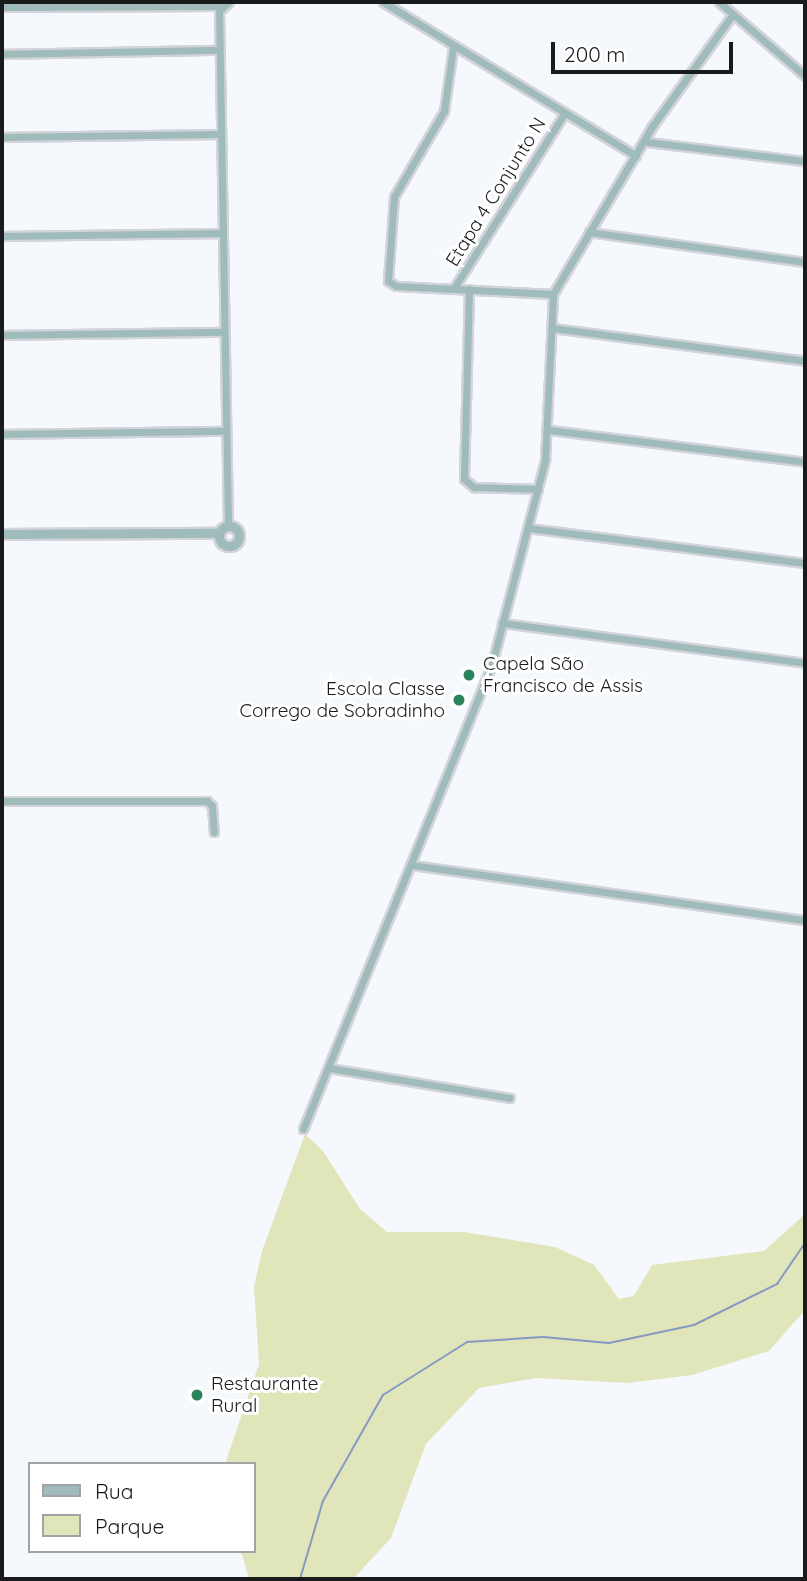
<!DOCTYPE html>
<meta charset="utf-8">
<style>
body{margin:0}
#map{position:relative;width:807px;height:1581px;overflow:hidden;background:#f5f8fc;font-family:Quicksand,sans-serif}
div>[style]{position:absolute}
.green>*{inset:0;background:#e1e5ba}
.stream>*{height:2px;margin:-1px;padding:0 1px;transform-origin:1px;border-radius:1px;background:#859ac3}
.roads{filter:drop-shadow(2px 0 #d2d4d8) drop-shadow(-2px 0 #d2d4d8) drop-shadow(0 2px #d2d4d8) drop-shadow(0 -2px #d2d4d8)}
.minor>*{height:7px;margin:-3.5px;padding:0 3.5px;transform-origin:3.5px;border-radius:3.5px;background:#a0bbbb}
.tertiary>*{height:9px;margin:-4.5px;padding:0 4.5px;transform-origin:4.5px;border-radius:4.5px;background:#a0bbbb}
.tertiary>.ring{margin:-4.5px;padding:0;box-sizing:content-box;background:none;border:9px solid #a0bbbb;border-radius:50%}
.dots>*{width:19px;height:19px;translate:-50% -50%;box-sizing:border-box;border:4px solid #fff;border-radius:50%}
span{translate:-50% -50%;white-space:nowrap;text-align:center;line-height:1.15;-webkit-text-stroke:6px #fff;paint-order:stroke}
.street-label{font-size:19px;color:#191a1b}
.poi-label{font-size:19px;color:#191a1b}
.left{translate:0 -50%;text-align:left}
.right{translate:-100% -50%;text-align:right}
.frame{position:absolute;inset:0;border:4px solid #191a1b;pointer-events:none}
.legend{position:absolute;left:28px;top:1462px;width:228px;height:91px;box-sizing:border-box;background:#fff;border:2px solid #a3a3a4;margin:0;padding:9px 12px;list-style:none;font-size:21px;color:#191a1b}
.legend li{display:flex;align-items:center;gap:14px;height:35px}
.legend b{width:35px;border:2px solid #a3a3a4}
.scale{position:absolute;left:551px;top:42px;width:182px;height:32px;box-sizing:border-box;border:4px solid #191a1b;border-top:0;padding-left:9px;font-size:21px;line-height:24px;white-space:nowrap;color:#191a1b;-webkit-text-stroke:5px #fff;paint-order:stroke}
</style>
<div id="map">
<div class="green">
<i style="clip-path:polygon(305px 1134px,323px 1151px,360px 1209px,387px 1232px,464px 1232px,555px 1247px,594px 1265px,619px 1299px,634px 1296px,652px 1265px,764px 1251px,805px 1214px,805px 1310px,769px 1351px,692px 1375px,627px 1383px,536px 1378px,479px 1388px,426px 1444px,391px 1538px,353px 1579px,249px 1579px,241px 1551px,254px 1551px,254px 1464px,225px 1464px,259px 1364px,254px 1287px,262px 1251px)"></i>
</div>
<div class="stream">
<i style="left:300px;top:1579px;width:81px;rotate:-73.6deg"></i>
<i style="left:323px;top:1501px;width:122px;rotate:-60.5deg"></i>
<i style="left:383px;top:1395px;width:99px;rotate:-32.2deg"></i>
<i style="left:467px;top:1342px;width:76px;rotate:-3.8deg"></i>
<i style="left:543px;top:1337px;width:66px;rotate:5.2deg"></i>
<i style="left:609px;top:1343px;width:87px;rotate:-12deg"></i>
<i style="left:694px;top:1325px;width:93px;rotate:-26.3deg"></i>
<i style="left:777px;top:1284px;width:50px;rotate:-55.7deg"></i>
</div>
<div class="roads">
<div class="minor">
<i style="left:383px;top:2px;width:296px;rotate:31.3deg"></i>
<i style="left:719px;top:2px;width:113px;rotate:40.7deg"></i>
<i style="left:215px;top:5px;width:8px;rotate:23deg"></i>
<i style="left:222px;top:8px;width:9px;rotate:-41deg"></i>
<i style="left:2px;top:7px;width:214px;rotate:-0.3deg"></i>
<i style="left:219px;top:8px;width:518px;rotate:89deg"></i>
<i style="left:453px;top:48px;width:64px;rotate:98.1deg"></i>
<i style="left:444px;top:111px;width:99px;rotate:120.2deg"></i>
<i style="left:394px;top:197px;width:84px;rotate:94.1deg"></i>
<i style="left:388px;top:281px;width:9px;rotate:32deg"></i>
<i style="left:396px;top:286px;width:157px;rotate:2.9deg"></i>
<i style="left:2px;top:54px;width:217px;rotate:-1.1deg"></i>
<i style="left:2px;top:137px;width:218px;rotate:-0.8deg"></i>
<i style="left:647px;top:142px;width:159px;rotate:6.9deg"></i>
<i style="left:589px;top:232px;width:218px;rotate:7.9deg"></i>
<i style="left:2px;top:236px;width:220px;rotate:-0.8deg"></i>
<i style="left:454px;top:288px;width:206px;rotate:-57.7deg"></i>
<i style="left:469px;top:289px;width:190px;rotate:91.5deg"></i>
<i style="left:464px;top:479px;width:13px;rotate:39deg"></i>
<i style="left:474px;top:487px;width:64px;rotate:1.8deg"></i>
<i style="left:552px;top:328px;width:255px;rotate:7.4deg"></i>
<i style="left:2px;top:335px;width:221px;rotate:-0.8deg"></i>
<i style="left:549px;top:430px;width:258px;rotate:7.1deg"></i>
<i style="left:2px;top:434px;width:221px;rotate:-0.8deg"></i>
<i style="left:528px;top:528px;width:279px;rotate:7.2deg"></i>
<i style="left:502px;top:623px;width:306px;rotate:7.5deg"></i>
<i style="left:2px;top:801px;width:205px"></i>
<i style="left:207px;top:801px;width:7px;rotate:45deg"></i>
<i style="left:212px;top:806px;width:26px;rotate:86deg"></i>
<i style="left:412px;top:865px;width:397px;rotate:8deg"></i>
<i style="left:329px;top:1068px;width:183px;rotate:9.4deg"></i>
<i style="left:303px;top:1129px;width:502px;rotate:-67.88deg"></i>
<i style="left:492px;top:664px;width:211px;rotate:-75.4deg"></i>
<i style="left:545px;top:460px;width:166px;rotate:-87.2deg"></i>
<i style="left:553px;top:294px;width:193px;rotate:-59.4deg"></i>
<i style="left:651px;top:128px;width:140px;rotate:-54.3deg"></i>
</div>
<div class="tertiary">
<i class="ring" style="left:219px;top:526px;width:11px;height:11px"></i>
<i style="left:2px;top:534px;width:217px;rotate:-0.3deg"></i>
</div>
</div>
<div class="dots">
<i style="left:469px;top:675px;background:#2a8459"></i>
<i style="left:459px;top:700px;background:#2a8459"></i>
<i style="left:197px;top:1395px;background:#2a8459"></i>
</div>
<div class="street-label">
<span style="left:496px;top:192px;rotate:-58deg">Etapa 4 Conjunto N</span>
</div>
<div class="poi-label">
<span class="left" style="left:483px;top:675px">Capela São<br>Francisco de Assis</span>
<span class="right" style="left:445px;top:700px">Escola Classe<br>Corrego de Sobradinho</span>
<span class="left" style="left:211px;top:1395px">Restaurante<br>Rural</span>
</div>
<div class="frame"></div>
<ul class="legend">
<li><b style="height:9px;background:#a0bbbb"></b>Rua</li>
<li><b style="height:19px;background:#e1e5ba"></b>Parque</li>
</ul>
<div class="scale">200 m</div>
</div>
